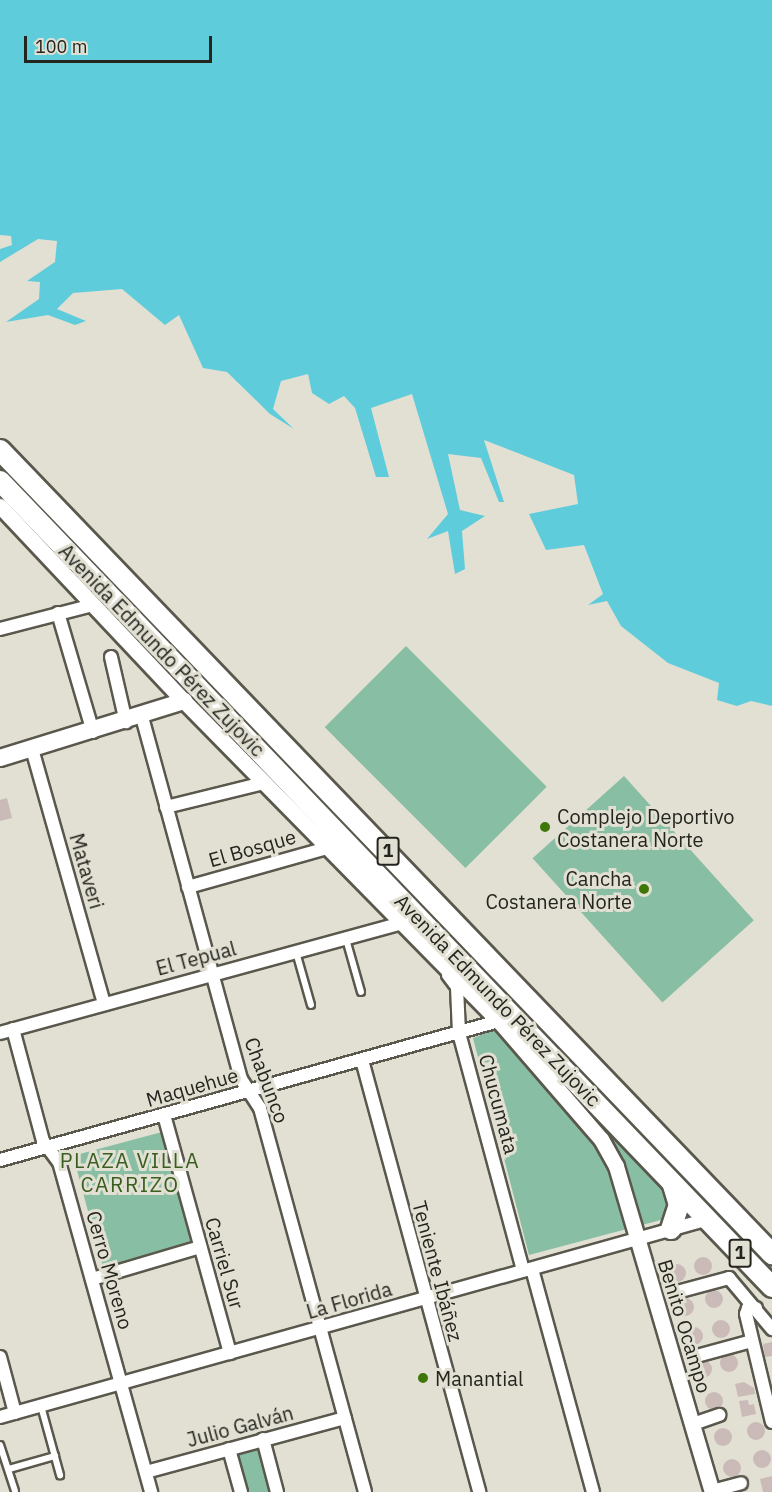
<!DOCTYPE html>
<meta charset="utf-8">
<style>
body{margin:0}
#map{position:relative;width:772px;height:1492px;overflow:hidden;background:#e2e0d3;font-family:"IBM Plex Sans",sans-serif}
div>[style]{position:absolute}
.green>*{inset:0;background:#88bea3;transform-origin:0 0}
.water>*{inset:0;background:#5eccdb}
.building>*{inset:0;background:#cabbb9}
.round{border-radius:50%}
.roads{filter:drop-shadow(2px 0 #5a584d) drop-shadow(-2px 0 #5a584d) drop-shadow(0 2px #5a584d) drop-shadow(0 -2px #5a584d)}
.service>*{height:6px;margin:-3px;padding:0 3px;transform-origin:3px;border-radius:3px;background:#fff}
.minor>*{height:12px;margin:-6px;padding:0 6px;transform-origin:6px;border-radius:6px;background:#fff}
.tertiary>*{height:15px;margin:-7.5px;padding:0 7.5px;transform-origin:7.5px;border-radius:7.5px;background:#fff}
.secondary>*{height:16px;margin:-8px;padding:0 8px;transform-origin:8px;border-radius:8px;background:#fff}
.trunk>*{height:20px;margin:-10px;padding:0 10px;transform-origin:10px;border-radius:10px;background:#fff}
.dots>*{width:16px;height:16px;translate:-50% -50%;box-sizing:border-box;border:3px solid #e2e0d3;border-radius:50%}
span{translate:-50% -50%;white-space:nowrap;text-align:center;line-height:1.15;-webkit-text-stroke:6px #e2e0d3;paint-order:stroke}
.shield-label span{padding:2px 4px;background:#e2e0d3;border:2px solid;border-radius:4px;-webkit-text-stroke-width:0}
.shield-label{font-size:18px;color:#252520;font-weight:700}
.street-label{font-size:20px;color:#252520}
.poi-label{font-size:20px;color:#252520}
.left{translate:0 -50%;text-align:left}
.right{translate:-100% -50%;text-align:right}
.neighbourhood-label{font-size:21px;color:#395e20;letter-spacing:1.5px}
.scale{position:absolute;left:24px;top:36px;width:188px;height:27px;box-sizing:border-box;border:3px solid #252520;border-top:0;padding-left:8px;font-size:18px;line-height:21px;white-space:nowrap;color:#252520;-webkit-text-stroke:4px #e2e0d3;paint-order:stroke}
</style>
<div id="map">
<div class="green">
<i style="left:406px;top:646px;width:199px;height:115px;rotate:45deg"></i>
<i style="left:624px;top:776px;width:194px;height:123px;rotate:48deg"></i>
<i style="clip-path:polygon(514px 996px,772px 1264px,772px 1277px,706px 1208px,529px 1255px,473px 1038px,496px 1029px)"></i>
<i style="left:162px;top:1132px;width:117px;height:92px;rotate:75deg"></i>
<i style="clip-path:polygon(259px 1444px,272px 1492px,246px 1492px,235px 1452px)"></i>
</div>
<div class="water">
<i style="clip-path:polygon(0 0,772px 0,772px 706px,751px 701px,737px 706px,717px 700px,719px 683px,668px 663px,621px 626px,607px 601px,588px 605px,603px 594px,584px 545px,546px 550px,529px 514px,578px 504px,574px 475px,484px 440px,504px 502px,499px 502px,481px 458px,448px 454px,460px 510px,485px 516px,462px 531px,465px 569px,455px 574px,448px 531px,427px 539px,448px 514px,412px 394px,371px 408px,389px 477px,376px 477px,355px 408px,344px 396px,329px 404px,312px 393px,308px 374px,281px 381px,273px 409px,294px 429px,270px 414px,227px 372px,203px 368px,179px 315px,165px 325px,122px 289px,73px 293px,57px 309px,86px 321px,75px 325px,48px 315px,6px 322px,39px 299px,40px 282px,27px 281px,55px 262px,57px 241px,38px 239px,0 262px,0 249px,12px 245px,11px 236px,0 235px)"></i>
</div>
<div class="building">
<i style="clip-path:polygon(7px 798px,12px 818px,0 821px,0 800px)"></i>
<i class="round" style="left:694px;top:1257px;width:18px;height:18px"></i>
<i class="round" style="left:668px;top:1264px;width:18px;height:18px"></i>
<i class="round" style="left:705px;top:1290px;width:18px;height:18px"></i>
<i class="round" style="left:676px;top:1298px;width:18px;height:18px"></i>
<i class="round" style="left:712px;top:1320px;width:18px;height:18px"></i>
<i class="round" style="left:685px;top:1327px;width:18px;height:18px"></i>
<i style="clip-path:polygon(772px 1342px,772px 1356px,765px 1357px,763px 1344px)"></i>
<i class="round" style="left:720px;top:1354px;width:18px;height:18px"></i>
<i class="round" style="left:694px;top:1360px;width:18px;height:18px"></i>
<i style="clip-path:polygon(744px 1382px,754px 1388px,755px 1394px,738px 1397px,735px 1384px)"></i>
<i class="round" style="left:705px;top:1392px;width:18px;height:18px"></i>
<i style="clip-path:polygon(748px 1400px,749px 1405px,754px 1404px,756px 1414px,742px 1417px,739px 1401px)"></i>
<i class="round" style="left:747px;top:1422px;width:18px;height:18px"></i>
<i class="round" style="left:714px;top:1428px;width:18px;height:18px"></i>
<i class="round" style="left:753px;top:1450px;width:18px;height:18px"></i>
<i class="round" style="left:723px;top:1459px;width:18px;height:18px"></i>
<i style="clip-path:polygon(772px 1476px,772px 1492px,763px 1492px,760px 1479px)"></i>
</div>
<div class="roads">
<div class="service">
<i style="left:346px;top:939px;width:55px;rotate:74.2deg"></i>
<i style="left:296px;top:952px;width:55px;rotate:74.2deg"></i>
<i style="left:41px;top:1406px;width:72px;rotate:74.6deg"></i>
<i style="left:0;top:1445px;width:48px;rotate:71.9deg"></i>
<i style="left:9px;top:1469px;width:48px;rotate:-15.8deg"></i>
</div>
<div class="minor">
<i style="left:58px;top:613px;width:124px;rotate:73.6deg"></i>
<i style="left:0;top:629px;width:96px;rotate:-14.5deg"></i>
<i style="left:111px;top:657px;width:67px;rotate:77deg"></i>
<i style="left:142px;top:717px;width:375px;rotate:74.7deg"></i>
<i style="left:241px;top:1079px;width:35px;rotate:57deg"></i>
<i style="left:260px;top:1108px;width:398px;rotate:74.7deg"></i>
<i style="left:32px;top:749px;width:265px;rotate:74.2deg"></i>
<i style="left:166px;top:807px;width:101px;rotate:-13.8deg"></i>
<i style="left:188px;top:887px;width:144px;rotate:-15.7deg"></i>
<i style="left:448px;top:975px;width:15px;rotate:53deg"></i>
<i style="left:457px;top:987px;width:46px;rotate:87.5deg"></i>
<i style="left:459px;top:1033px;width:246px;rotate:74.9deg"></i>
<i style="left:13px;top:1029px;width:116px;rotate:75deg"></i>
<i style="left:43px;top:1141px;width:26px;rotate:53deg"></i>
<i style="left:59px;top:1162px;width:343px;rotate:74.4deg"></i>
<i style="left:0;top:1033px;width:418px;rotate:-15.3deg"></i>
<i style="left:362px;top:1060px;width:448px;rotate:74.8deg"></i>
<i style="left:164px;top:1115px;width:247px;rotate:74.5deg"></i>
<i style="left:0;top:1160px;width:518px;rotate:-15.57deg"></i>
<i style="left:532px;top:1269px;width:231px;rotate:74.7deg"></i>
<i style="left:92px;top:1279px;width:113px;rotate:-16.5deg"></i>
<i style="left:677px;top:1292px;width:54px;rotate:-15.1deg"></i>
<i style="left:729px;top:1278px;width:67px;rotate:49.9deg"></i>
<i style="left:756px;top:1308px;width:8px;rotate:180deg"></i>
<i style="left:748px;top:1308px;width:6px;rotate:108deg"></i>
<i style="left:746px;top:1314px;width:111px;rotate:76.5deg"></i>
<i style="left:0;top:1357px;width:58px;rotate:75deg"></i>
<i style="left:693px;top:1357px;width:61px;rotate:-15.2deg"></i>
<i style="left:0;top:1417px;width:735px;rotate:-15.62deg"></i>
<i style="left:693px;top:1424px;width:28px;rotate:-19deg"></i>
<i style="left:263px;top:1439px;width:55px;rotate:75.2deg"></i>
<i style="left:229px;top:1449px;width:45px;rotate:74.4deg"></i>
<i style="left:146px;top:1472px;width:206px;rotate:-15.2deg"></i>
<i style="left:712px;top:1491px;width:30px;rotate:-15deg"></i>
</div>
<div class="tertiary">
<i style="left:0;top:506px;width:268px;rotate:46.7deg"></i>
<i style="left:184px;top:701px;width:449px;rotate:45.5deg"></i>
<i style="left:499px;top:1021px;width:156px;rotate:49.2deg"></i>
<i style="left:601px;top:1139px;width:31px;rotate:61deg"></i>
<i style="left:616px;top:1166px;width:340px;rotate:73.6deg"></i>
</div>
<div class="secondary">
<i style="left:0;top:758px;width:193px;rotate:-17.2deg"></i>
</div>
<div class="trunk">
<i style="left:0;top:450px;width:1115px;rotate:46.16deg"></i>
<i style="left:0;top:481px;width:1116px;rotate:46.23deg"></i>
<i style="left:671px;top:1229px;width:25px;rotate:-72deg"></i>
<i style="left:679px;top:1205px;width:21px;rotate:-107deg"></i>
</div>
</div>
<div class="dots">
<i style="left:545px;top:827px;background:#3e7607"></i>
<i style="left:644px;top:889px;background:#3e7607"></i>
<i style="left:423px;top:1378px;background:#3e7607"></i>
</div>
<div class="shield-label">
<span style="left:388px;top:851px">1</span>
<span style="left:740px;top:1253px">1</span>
</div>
<div class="street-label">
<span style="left:162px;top:650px;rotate:46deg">Avenida Edmundo Pérez Zujovic</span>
<span style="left:252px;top:848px;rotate:-16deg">El Bosque</span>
<span style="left:87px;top:871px;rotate:74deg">Mataveri</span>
<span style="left:196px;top:958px;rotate:-15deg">El Tepual</span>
<span style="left:498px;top:1000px;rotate:46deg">Avenida Edmundo Pérez Zujovic</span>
<span style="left:267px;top:1080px;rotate:69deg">Chabunco</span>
<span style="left:192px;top:1087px;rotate:-16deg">Maquehue</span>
<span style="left:499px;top:1104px;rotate:75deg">Chucumata</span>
<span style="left:225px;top:1263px;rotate:74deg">Carriel Sur</span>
<span style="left:110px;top:1270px;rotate:74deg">Cerro Moreno</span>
<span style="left:438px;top:1271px;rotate:75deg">Teniente Ibáñez</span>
<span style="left:349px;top:1300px;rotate:-16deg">La Florida</span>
<span style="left:685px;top:1326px;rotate:73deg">Benito Ocampo</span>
<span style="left:240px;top:1426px;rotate:-15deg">Julio Galván</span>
</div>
<div class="poi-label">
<span class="left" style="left:557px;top:828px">Complejo Deportivo<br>Costanera Norte</span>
<span class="right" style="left:632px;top:890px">Cancha<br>Costanera Norte</span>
<span class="left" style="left:435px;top:1378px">Manantial</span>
</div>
<div class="neighbourhood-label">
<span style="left:130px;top:1172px">PLAZA VILLA<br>CARRIZO</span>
</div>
<div class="scale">100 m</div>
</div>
